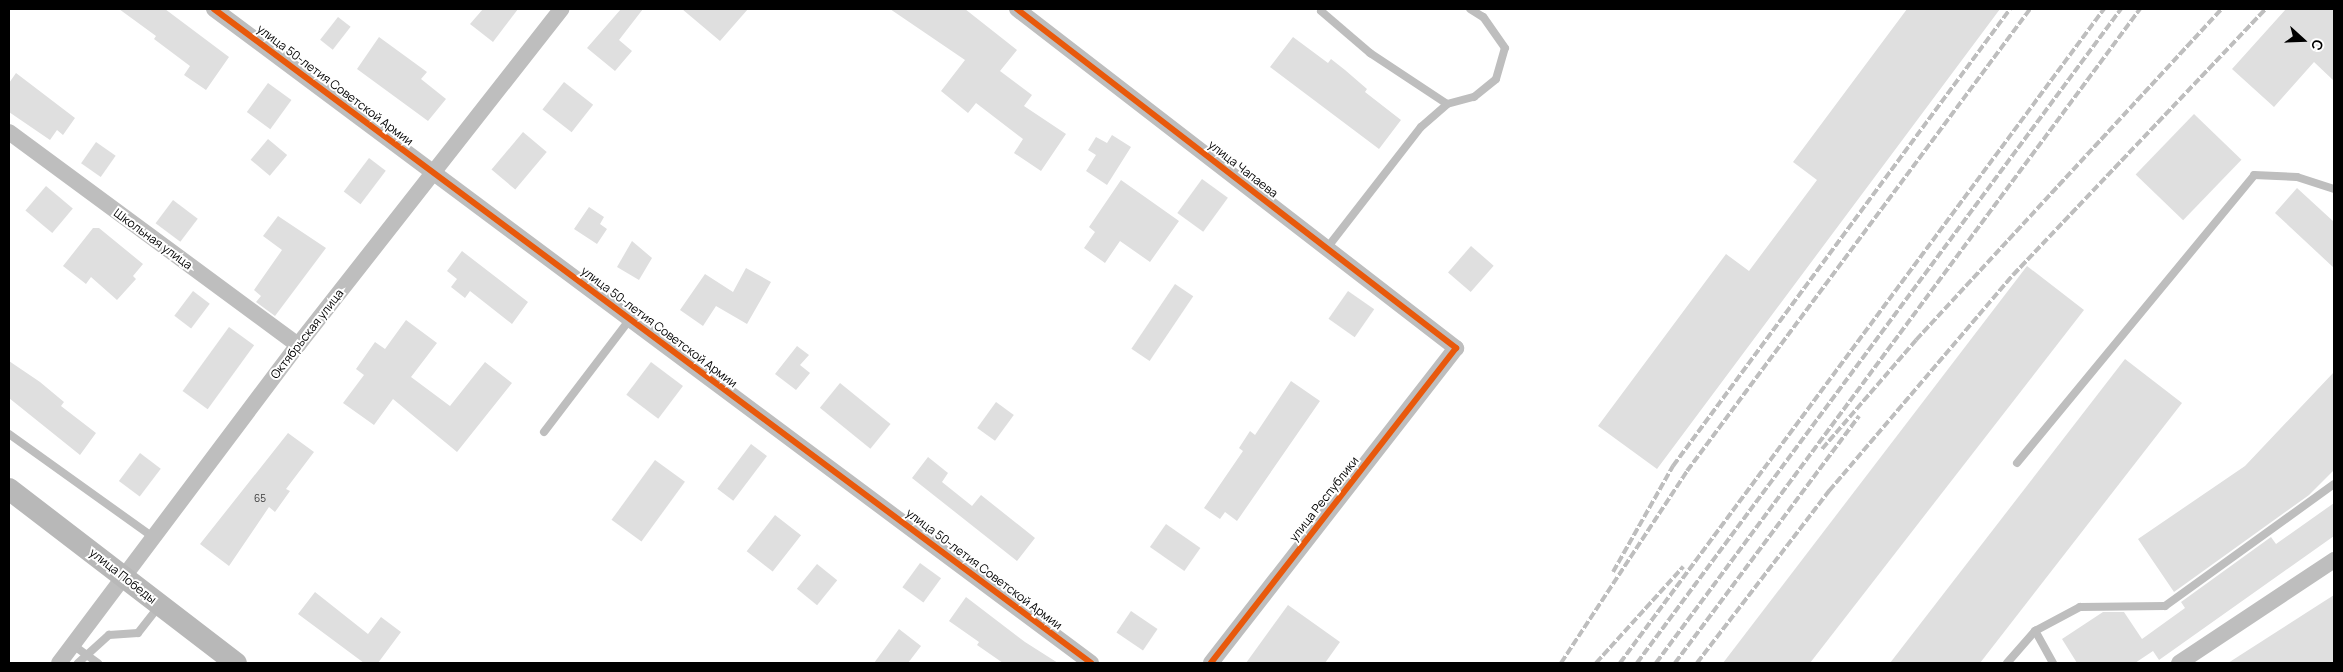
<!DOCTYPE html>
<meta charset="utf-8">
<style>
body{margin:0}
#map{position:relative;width:2343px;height:672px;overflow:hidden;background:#fff;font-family:Manrope,sans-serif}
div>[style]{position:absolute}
.building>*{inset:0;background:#dfdfdf;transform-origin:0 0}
.lane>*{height:8px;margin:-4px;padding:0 4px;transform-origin:4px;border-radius:4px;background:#bebebe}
.street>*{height:16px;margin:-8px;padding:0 8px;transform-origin:8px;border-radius:8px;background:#bebebe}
.secondary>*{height:22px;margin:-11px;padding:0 11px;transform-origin:11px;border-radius:11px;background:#b8b8b8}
.rail>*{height:4px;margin-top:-2px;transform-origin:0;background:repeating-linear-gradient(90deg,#bebebe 0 8px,transparent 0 10.5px)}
.cycleway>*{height:6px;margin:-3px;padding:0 3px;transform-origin:3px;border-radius:3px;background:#e8590c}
span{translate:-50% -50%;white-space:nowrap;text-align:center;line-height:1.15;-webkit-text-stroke:4px #fff;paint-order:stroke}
.number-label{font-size:10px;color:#383838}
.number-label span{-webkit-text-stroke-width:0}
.street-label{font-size:12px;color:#000}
.frame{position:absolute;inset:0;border:10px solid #000;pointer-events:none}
.north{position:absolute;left:2278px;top:15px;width:50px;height:50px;-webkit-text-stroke:4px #fff;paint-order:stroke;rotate:110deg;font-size:14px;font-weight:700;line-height:20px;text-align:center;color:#000}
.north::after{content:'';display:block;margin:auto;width:18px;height:22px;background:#000;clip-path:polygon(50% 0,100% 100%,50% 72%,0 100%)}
</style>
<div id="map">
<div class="building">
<i style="clip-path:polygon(119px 9px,165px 9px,229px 57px,206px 90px,184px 75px,190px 66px,154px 39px,156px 36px)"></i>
<i style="clip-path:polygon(483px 9px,518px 9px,493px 42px,470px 24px)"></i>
<i style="clip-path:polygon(621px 9px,643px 9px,619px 40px,632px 51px,615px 71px,587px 48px)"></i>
<i style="clip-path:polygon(682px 9px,748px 9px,720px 41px)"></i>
<i style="clip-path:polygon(890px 9px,965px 9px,1017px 50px,1000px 71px,1032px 95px,1024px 106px,1066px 134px,1041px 171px,1014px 153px,1023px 139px,976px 103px,968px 113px,941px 91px,965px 60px)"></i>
<i style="clip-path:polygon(1907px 9px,2000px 9px,1657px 469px,1598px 426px,1726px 254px,1749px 271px,1817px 180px,1793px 162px)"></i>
<i style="clip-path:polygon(2286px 9px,2334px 9px,2334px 81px,2314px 62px,2274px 107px,2232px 69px)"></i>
<i style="left:338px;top:17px;width:16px;height:29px;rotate:38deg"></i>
<i style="clip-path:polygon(379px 37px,427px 72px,421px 79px,446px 99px,428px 121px,357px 69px)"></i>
<i style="clip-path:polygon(1293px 37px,1328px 63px,1331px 59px,1345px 70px,1367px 89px,1365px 92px,1401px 120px,1379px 149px,1270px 67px)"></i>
<i style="clip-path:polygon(16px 73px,75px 118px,63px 135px,57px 130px,50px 140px,9px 112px,9px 83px)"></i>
<i style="left:564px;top:82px;width:37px;height:35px;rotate:38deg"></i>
<i style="left:268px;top:83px;width:29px;height:36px;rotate:36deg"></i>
<i style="left:2194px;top:114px;width:66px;height:84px;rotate:44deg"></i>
<i style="left:523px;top:132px;width:31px;height:49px;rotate:40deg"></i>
<i style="clip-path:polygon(1112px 135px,1131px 147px,1107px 185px,1086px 171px,1096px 155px,1088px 150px,1096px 137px,1107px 143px)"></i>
<i style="left:268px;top:139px;width:25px;height:27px;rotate:40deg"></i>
<i style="left:96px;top:142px;width:24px;height:26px;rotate:35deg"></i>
<i style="left:369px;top:158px;width:21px;height:42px;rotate:37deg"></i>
<i style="left:1202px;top:179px;width:32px;height:42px;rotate:36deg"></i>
<i style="clip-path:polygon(1121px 180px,1179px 221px,1150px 262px,1120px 241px,1105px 263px,1084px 248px,1095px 232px,1089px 227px)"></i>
<i style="left:46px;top:186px;width:35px;height:32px;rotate:40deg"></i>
<i style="clip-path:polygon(2297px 188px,2334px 222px,2334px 268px,2275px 213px)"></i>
<i style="left:173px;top:200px;width:31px;height:29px;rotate:37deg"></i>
<i style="clip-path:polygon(589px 207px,604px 217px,600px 224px,607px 229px,597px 244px,574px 229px)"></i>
<i style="clip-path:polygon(278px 216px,326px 248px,275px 316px,256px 302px,261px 296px,254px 290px,282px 250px,263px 236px)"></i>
<i style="clip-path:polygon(93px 228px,99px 228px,143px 264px,133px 276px,136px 279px,117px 300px,91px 277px,86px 284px,63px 266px)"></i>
<i style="clip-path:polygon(632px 241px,652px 258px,639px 280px,617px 267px)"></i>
<i style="left:1471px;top:246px;width:30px;height:35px;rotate:41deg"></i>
<i style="clip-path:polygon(462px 251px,528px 302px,512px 324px,470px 291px,465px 298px,451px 287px,457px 279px,447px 271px)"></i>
<i style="clip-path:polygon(2027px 266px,2084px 310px,1810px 663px,1723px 663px)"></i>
<i style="clip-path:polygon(746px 268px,771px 282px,747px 324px,716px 306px,703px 326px,680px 310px,705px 274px,733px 292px)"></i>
<i style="left:1175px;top:284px;width:22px;height:78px;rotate:34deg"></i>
<i style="left:193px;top:291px;width:21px;height:31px;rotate:37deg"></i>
<i style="left:1348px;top:291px;width:32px;height:34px;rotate:35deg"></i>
<i style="clip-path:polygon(406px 320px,437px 343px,411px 377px,450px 406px,485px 362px,512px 383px,457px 452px,393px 399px,374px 425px,343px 403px,364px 375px,356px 369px,375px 342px,385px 349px)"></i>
<i style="left:229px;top:327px;width:31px;height:79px;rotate:36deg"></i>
<i style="clip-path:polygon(797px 346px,809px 355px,800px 365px,810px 373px,796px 390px,775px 374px)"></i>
<i style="clip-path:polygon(2125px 359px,2182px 403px,1980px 663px,1890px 663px)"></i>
<i style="clip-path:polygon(9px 361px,40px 382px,64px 402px,61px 406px,96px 433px,80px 455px,9px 398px)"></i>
<i style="left:651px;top:362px;width:40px;height:41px;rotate:37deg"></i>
<i style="clip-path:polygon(2334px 372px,2334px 470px,2309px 495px,2174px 592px,2138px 539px,2245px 466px)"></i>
<i style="clip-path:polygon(1291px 381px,1320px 401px,1237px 521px,1225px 512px,1220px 519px,1204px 508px,1243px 451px,1239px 448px,1250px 431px,1255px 435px)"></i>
<i style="left:840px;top:383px;width:65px;height:32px;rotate:39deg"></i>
<i style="left:996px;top:402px;width:22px;height:32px;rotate:36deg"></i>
<i style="clip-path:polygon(288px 433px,314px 452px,286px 489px,290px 491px,275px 512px,269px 507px,229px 566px,200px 544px)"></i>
<i style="left:751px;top:444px;width:20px;height:56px;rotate:37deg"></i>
<i style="left:140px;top:453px;width:26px;height:35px;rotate:37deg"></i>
<i style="clip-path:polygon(928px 457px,948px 473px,942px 482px,972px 506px,981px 495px,1035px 538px,1017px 561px,912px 478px)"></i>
<i style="left:655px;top:460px;width:37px;height:74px;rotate:36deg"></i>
<i style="clip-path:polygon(2334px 503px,2334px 536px,2159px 660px,2153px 651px,2135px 663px,2077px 663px,2062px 639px,2103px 612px,2124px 612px,2142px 639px,2185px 608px,2181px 602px,2271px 537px,2276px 544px)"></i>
<i style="left:775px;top:515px;width:33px;height:46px;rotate:38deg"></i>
<i style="left:1166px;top:524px;width:42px;height:28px;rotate:35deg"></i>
<i style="left:920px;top:563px;width:26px;height:30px;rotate:36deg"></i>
<i style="left:817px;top:564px;width:26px;height:32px;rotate:39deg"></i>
<i style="clip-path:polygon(315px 592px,368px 634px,381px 617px,401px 632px,378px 663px,364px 663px,298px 614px)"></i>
<i style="clip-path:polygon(2334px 595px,2334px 663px,2228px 663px)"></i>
<i style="clip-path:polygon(966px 597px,1025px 642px,1058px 663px,1003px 663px,977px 645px,979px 642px,949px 621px)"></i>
<i style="clip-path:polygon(1288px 605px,1340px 642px,1325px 663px,1246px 663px)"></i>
<i style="left:1131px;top:611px;width:32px;height:26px;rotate:34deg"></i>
<i style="clip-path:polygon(899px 629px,921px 646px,908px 663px,874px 663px)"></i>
</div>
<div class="lane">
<i style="left:1322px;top:9px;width:2px;rotate:117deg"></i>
<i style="left:1321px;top:11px;width:65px;rotate:40.6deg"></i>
<i style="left:1370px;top:53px;width:92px;rotate:33.5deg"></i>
<i style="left:1327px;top:248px;width:153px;rotate:-52.2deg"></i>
<i style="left:1421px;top:127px;width:35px;rotate:-41deg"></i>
<i style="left:1447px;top:104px;width:28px;rotate:-15deg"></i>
<i style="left:1474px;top:97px;width:28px;rotate:-39deg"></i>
<i style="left:1496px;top:79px;width:32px;rotate:-74deg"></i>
<i style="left:1505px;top:48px;width:38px;rotate:-125deg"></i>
<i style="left:1483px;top:17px;width:15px;rotate:-148deg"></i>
<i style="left:544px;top:432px;width:142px;rotate:-52.7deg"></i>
<i style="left:9px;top:434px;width:177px;rotate:35.6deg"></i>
<i style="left:2017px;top:463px;width:373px;rotate:-50.5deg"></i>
<i style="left:2254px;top:175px;width:43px;rotate:2.7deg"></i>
<i style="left:2297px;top:177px;width:39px;rotate:18deg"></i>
<i style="left:73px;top:645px;width:31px;rotate:36deg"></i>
<i style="left:78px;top:663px;width:42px;rotate:-42.1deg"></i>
<i style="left:109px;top:635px;width:29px;rotate:-4deg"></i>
<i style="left:138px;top:633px;width:34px;rotate:-52deg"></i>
<i style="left:2007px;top:663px;width:43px;rotate:-48.8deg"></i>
<i style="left:2053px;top:663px;width:37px;rotate:-119deg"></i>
<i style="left:2035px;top:631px;width:51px;rotate:-28.1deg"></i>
<i style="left:2080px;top:607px;width:85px;rotate:-0.7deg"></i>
<i style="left:2165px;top:606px;width:208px;rotate:-35.8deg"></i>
</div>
<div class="street">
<i style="left:214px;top:9px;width:1094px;rotate:36.71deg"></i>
<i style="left:1017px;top:9px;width:555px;rotate:37.68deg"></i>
<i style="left:1456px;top:348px;width:399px;rotate:127.9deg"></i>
<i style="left:9px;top:132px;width:359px;rotate:36.4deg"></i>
<i style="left:59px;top:663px;width:398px;rotate:-53.1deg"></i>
<i style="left:298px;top:345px;width:427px;rotate:-51.9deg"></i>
<i style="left:2179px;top:663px;width:186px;rotate:-33.6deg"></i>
</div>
<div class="secondary">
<i style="left:9px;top:489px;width:286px;rotate:37.5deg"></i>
</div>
<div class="rail">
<i style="left:1822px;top:449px;width:144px;rotate:-49.2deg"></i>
<i style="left:1916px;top:340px;width:450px;rotate:-47.3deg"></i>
<i style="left:1613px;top:572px;width:122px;rotate:-60.5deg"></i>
<i style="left:1673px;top:466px;width:568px;rotate:-53.59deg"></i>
<i style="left:1561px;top:663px;width:230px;rotate:-56.7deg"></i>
<i style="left:1687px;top:471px;width:575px;rotate:-53.41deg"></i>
<i style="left:1596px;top:663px;width:130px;rotate:-47.8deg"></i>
<i style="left:1620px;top:663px;width:814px;rotate:-53.5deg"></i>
<i style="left:1637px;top:663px;width:814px;rotate:-53.5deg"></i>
<i style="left:1656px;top:663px;width:814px;rotate:-53.5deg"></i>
<i style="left:1675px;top:663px;width:308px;rotate:-53.3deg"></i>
<i style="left:1697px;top:663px;width:217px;rotate:-52.5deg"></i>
<i style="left:1829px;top:491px;width:284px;rotate:-49.6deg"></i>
<i style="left:2013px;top:275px;width:366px;rotate:-46.5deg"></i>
</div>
<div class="cycleway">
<i style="left:214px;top:9px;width:1094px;rotate:36.71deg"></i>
<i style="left:1017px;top:9px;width:555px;rotate:37.68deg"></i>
<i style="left:1456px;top:348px;width:399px;rotate:127.9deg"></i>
</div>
<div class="number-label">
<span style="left:260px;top:499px">65</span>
</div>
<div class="street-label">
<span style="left:335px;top:85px;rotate:37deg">улица 50-летия Советской Армии</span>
<span style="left:1243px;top:169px;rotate:38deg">улица Чапаева</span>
<span style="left:153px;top:239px;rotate:36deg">Школьная улица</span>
<span style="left:659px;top:327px;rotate:37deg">улица 50-летия Советской Армии</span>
<span style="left:307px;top:334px;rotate:-52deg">Октябрьская улица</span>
<span style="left:1324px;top:499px;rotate:-52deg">улица Республики</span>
<span style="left:984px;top:569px;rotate:37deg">улица 50-летия Советской Армии</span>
<span style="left:123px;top:576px;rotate:38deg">улица Победы</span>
</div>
<div class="frame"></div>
<div class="north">С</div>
</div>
